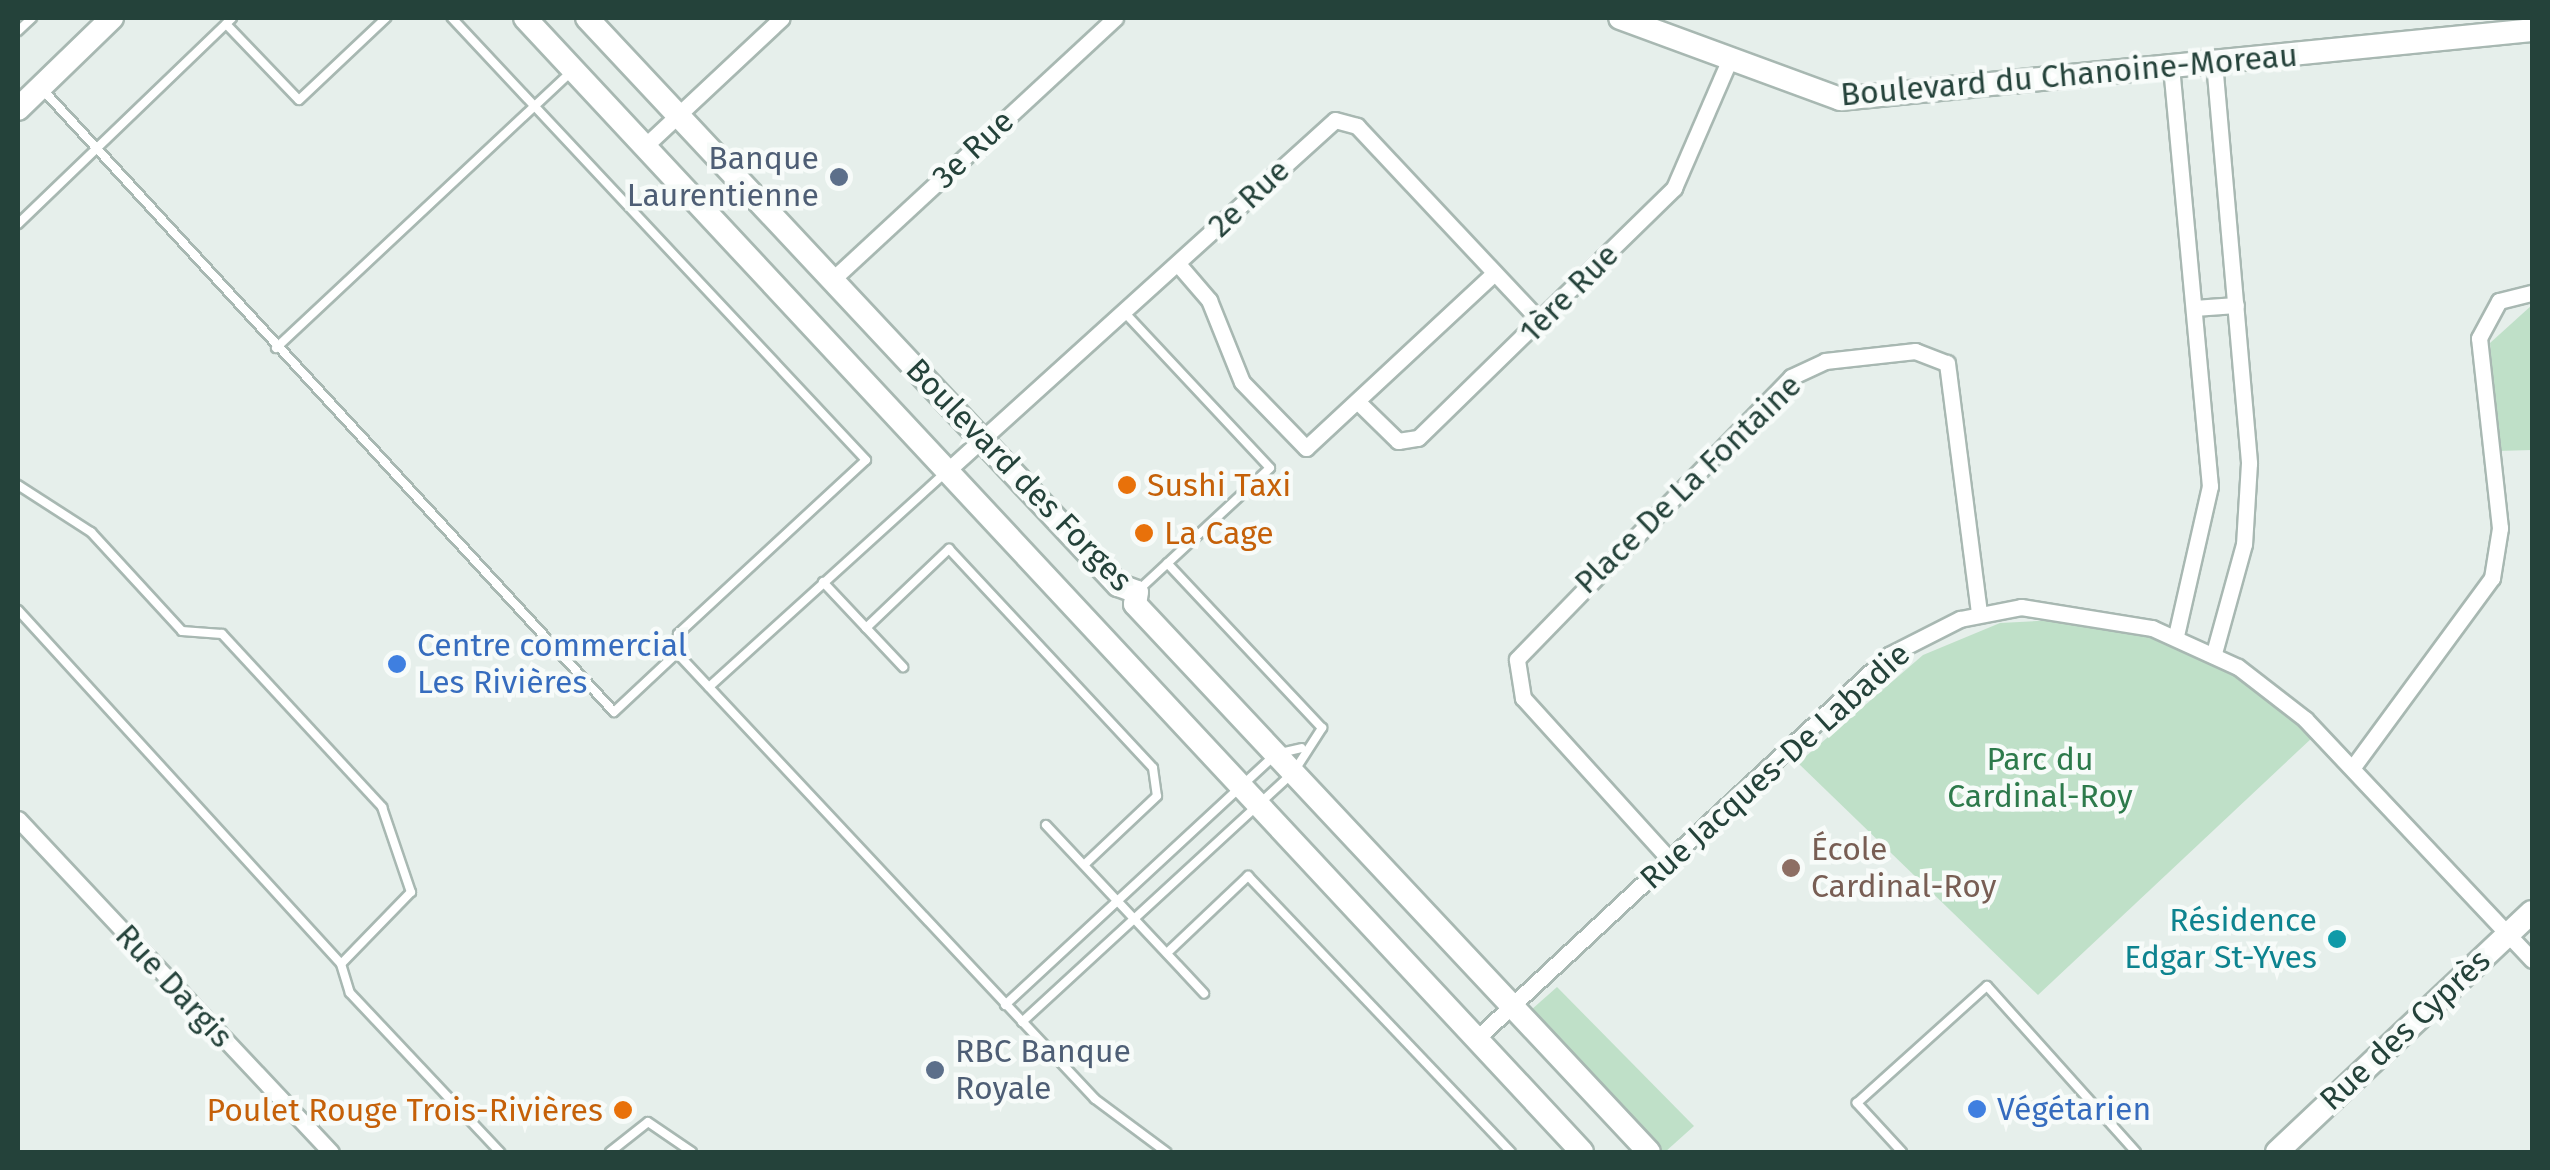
<!DOCTYPE html>
<meta charset="utf-8">
<style>
body{margin:0}
#map{position:relative;width:2550px;height:1170px;overflow:hidden;background:#e6efeb;font-family:"Fira Sans",sans-serif}
div>[style]{position:absolute}
.green>*{inset:0;background:#bfe0c8}
.roads{filter:drop-shadow(2px 0 #a8b8b2) drop-shadow(-2px 0 #a8b8b2) drop-shadow(0 2px #a8b8b2) drop-shadow(0 -2px #a8b8b2)}
.lane>*{height:8px;margin:-4px;padding:0 4px;transform-origin:4px;border-radius:4px;background:#fff}
.street>*{height:15px;margin:-7.5px;padding:0 7.5px;transform-origin:7.5px;border-radius:7.5px;background:#fff}
.secondary>*{height:22px;margin:-11px;padding:0 11px;transform-origin:11px;border-radius:11px;background:#fff}
.dots>*{width:28px;height:28px;translate:-50% -50%;box-sizing:border-box;border:5px solid #f7fbf9;border-radius:50%}
span{translate:-50% -50%;white-space:nowrap;text-align:center;line-height:1.15;-webkit-text-stroke:9px #f7fbf9;paint-order:stroke}
.street-label{font-size:32px;color:#24423a}
.service-label{font-size:32px;color:#4e5e75}
.right{translate:-100% -50%;text-align:right}
.left{translate:0 -50%;text-align:left}
.food-label{font-size:32px;color:#c56008}
.shop-label{font-size:32px;color:#366cbe}
.park-label{font-size:32px;color:#2d7a4b}
.education-label{font-size:32px;color:#785e54}
.culture-label{font-size:32px;color:#0d838f}
.frame{position:absolute;inset:0;border:20px solid #24423a;pointer-events:none}
</style>
<div id="map">
<div class="green">
<i style="clip-path:polygon(2532px 305px,2532px 450px,2498px 451px,2490px 343px)"></i>
<i style="clip-path:polygon(2073px 619px,2193px 640px,2313px 737px,2038px 995px,1798px 763px,1923px 655px,2000px 623px)"></i>
<i style="clip-path:polygon(1557px 987px,1694px 1126px,1665px 1152px,1649px 1152px,1522px 1018px)"></i>
</div>
<div class="roads">
<div class="lane">
<i style="left:226px;top:24px;width:105px;rotate:46.2deg"></i>
<i style="left:299px;top:100px;width:120px;rotate:-43.3deg"></i>
<i style="left:18px;top:31px;width:19px;rotate:-43deg"></i>
<i style="left:44px;top:91px;width:843px;rotate:47.45deg"></i>
<i style="left:614px;top:712px;width:86px;rotate:-43.1deg"></i>
<i style="left:677px;top:653px;width:19px;rotate:-87deg"></i>
<i style="left:678px;top:634px;width:256px;rotate:-42.8deg"></i>
<i style="left:866px;top:460px;width:606px;rotate:-133.13deg"></i>
<i style="left:18px;top:224px;width:297px;rotate:-43.9deg"></i>
<i style="left:1125px;top:313px;width:212px;rotate:46.9deg"></i>
<i style="left:1270px;top:468px;width:178px;rotate:137.1deg"></i>
<i style="left:276px;top:348px;width:403px;rotate:-43.1deg"></i>
<i style="left:18px;top:485px;width:87px;rotate:32.8deg"></i>
<i style="left:91px;top:532px;width:134px;rotate:47.4deg"></i>
<i style="left:182px;top:631px;width:40px;rotate:4.3deg"></i>
<i style="left:222px;top:634px;width:236px;rotate:47.2deg"></i>
<i style="left:382px;top:807px;width:90px;rotate:71.2deg"></i>
<i style="left:411px;top:892px;width:100px;rotate:134.2deg"></i>
<i style="left:341px;top:964px;width:30px;rotate:73deg"></i>
<i style="left:350px;top:993px;width:219px;rotate:46.7deg"></i>
<i style="left:823px;top:582px;width:117px;rotate:46.7deg"></i>
<i style="left:18px;top:610px;width:479px;rotate:47.6deg"></i>
<i style="left:866px;top:628px;width:115px;rotate:-43.6deg"></i>
<i style="left:949px;top:549px;width:299px;rotate:47deg"></i>
<i style="left:1153px;top:768px;width:28px;rotate:82deg"></i>
<i style="left:1157px;top:796px;width:100px;rotate:136.6deg"></i>
<i style="left:677px;top:653px;width:611px;rotate:46.86deg"></i>
<i style="left:1095px;top:1099px;width:89px;rotate:36.7deg"></i>
<i style="left:709px;top:687px;width:320px;rotate:-42.2deg"></i>
<i style="left:1046px;top:825px;width:231px;rotate:46.8deg"></i>
<i style="left:1167px;top:953px;width:112px;rotate:-43.5deg"></i>
<i style="left:1248px;top:876px;width:381px;rotate:46.4deg"></i>
<i style="left:1005px;top:1005px;width:369px;rotate:-42.8deg"></i>
<i style="left:1276px;top:754px;width:26px;rotate:-13deg"></i>
<i style="left:1022px;top:1022px;width:368px;rotate:-42.6deg"></i>
<i style="left:1293px;top:773px;width:54px;rotate:-57.2deg"></i>
<i style="left:1322px;top:728px;width:226px;rotate:-133.2deg"></i>
<i style="left:610px;top:1152px;width:48px;rotate:-38.3deg"></i>
<i style="left:648px;top:1122px;width:53px;rotate:34.3deg"></i>
<i style="left:1902px;top:1152px;width:67px;rotate:-132.6deg"></i>
<i style="left:1857px;top:1103px;width:175px;rotate:-42deg"></i>
<i style="left:1987px;top:986px;width:223px;rotate:48.1deg"></i>
</div>
<div class="street">
<i style="left:2214px;top:62px;width:403px;rotate:85deg"></i>
<i style="left:2249px;top:463px;width:81px;rotate:93.5deg"></i>
<i style="left:2244px;top:544px;width:113px;rotate:105.4deg"></i>
<i style="left:2171px;top:66px;width:422px;rotate:84.7deg"></i>
<i style="left:2210px;top:486px;width:154px;rotate:102.8deg"></i>
<i style="left:645px;top:146px;width:187px;rotate:-43.1deg"></i>
<i style="left:1178px;top:264px;width:48px;rotate:49.3deg"></i>
<i style="left:1209px;top:300px;width:88px;rotate:68.1deg"></i>
<i style="left:1242px;top:382px;width:92px;rotate:45.9deg"></i>
<i style="left:1306px;top:448px;width:257px;rotate:-42.9deg"></i>
<i style="left:832px;top:280px;width:386px;rotate:-42.8deg"></i>
<i style="left:2194px;top:308px;width:42px;rotate:-4.1deg"></i>
<i style="left:1358px;top:402px;width:56px;rotate:44.3deg"></i>
<i style="left:1398px;top:441px;width:20px;rotate:-9deg"></i>
<i style="left:1418px;top:438px;width:358px;rotate:-44.3deg"></i>
<i style="left:1674px;top:188px;width:138px;rotate:-66.6deg"></i>
<i style="left:947px;top:471px;width:523px;rotate:-42.13deg"></i>
<i style="left:1335px;top:120px;width:23px;rotate:15deg"></i>
<i style="left:1357px;top:126px;width:267px;rotate:46.8deg"></i>
<i style="left:2353px;top:767px;width:235px;rotate:-53.7deg"></i>
<i style="left:2492px;top:578px;width:51px;rotate:-80.9deg"></i>
<i style="left:2500px;top:528px;width:191px;rotate:-96.3deg"></i>
<i style="left:2479px;top:338px;width:42px;rotate:-61.6deg"></i>
<i style="left:2499px;top:301px;width:34px;rotate:-14deg"></i>
<i style="left:18px;top:819px;width:457px;rotate:46.8deg"></i>
<i style="left:1670px;top:860px;width:219px;rotate:-132.2deg"></i>
<i style="left:1523px;top:698px;width:39px;rotate:-99deg"></i>
<i style="left:1517px;top:659px;width:393px;rotate:-45.8deg"></i>
<i style="left:1791px;top:377px;width:38px;rotate:-25deg"></i>
<i style="left:1825px;top:361px;width:91px;rotate:-6.3deg"></i>
<i style="left:1915px;top:351px;width:34px;rotate:21deg"></i>
<i style="left:1947px;top:363px;width:252px;rotate:82.7deg"></i>
<i style="left:1476px;top:1039px;width:564px;rotate:-42.92deg"></i>
<i style="left:1889px;top:655px;width:80px;rotate:-26.9deg"></i>
<i style="left:1960px;top:619px;width:62px;rotate:-11.1deg"></i>
<i style="left:2021px;top:607px;width:133px;rotate:9.1deg"></i>
<i style="left:2152px;top:628px;width:94px;rotate:24.4deg"></i>
<i style="left:2238px;top:667px;width:85px;rotate:37.8deg"></i>
<i style="left:2305px;top:719px;width:331px;rotate:46.7deg"></i>
</div>
<div class="secondary">
<i style="left:525px;top:18px;width:1550px;rotate:47.01deg"></i>
<i style="left:587px;top:18px;width:777px;rotate:46.88deg"></i>
<i style="left:1118px;top:585px;width:20px;rotate:20deg"></i>
<i style="left:1137px;top:592px;width:12px;rotate:99deg"></i>
<i style="left:1135px;top:604px;width:751px;rotate:46.83deg"></i>
<i style="left:1620px;top:18px;width:234px;rotate:20.2deg"></i>
<i style="left:1840px;top:99px;width:695px;rotate:-5.69deg"></i>
<i style="left:18px;top:109px;width:131px;rotate:-44.1deg"></i>
<i style="left:2277px;top:1152px;width:350px;rotate:-43.3deg"></i>
</div>
</div>
<div class="dots">
<i style="left:839px;top:177px;background:#5c6f8a"></i>
<i style="left:1127px;top:485px;background:#e8710a"></i>
<i style="left:1144px;top:533px;background:#e8710a"></i>
<i style="left:397px;top:664px;background:#3f7fe0"></i>
<i style="left:1791px;top:868px;background:#8d6e63"></i>
<i style="left:2337px;top:939px;background:#0f9aa8"></i>
<i style="left:935px;top:1070px;background:#5c6f8a"></i>
<i style="left:1977px;top:1109px;background:#3f7fe0"></i>
<i style="left:623px;top:1110px;background:#e8710a"></i>
</div>
<div class="street-label">
<span style="left:2069px;top:75px;rotate:-5deg">Boulevard du Chanoine-Moreau</span>
<span style="left:973px;top:149px;rotate:-43deg">3e Rue</span>
<span style="left:1249px;top:198px;rotate:-43deg">2e Rue</span>
<span style="left:1569px;top:293px;rotate:-45deg">1ère Rue</span>
<span style="left:1019px;top:475px;rotate:46deg">Boulevard des Forges</span>
<span style="left:1688px;top:484px;rotate:-44deg">Place De La Fontaine</span>
<span style="left:1775px;top:766px;rotate:-42deg">Rue Jacques-De Labadie</span>
<span style="left:174px;top:986px;rotate:47deg">Rue Dargis</span>
<span style="left:2405px;top:1030px;rotate:-43deg">Rue des Cyprès</span>
</div>
<div class="service-label">
<span class="right" style="left:819px;top:177px">Banque<br>Laurentienne</span>
<span class="left" style="left:955px;top:1070px">RBC Banque<br>Royale</span>
</div>
<div class="food-label">
<span class="left" style="left:1147px;top:485px">Sushi Taxi</span>
<span class="left" style="left:1164px;top:533px">La Cage</span>
<span class="right" style="left:603px;top:1110px">Poulet Rouge Trois-Rivières</span>
</div>
<div class="shop-label">
<span class="left" style="left:417px;top:664px">Centre commercial<br>Les Rivières</span>
<span class="left" style="left:1997px;top:1109px">Végétarien</span>
</div>
<div class="park-label">
<span style="left:2040px;top:778px">Parc du<br>Cardinal-Roy</span>
</div>
<div class="education-label">
<span class="left" style="left:1811px;top:868px">École<br>Cardinal-Roy</span>
</div>
<div class="culture-label">
<span class="right" style="left:2317px;top:939px">Résidence<br>Edgar St-Yves</span>
</div>
<div class="frame"></div>
</div>
